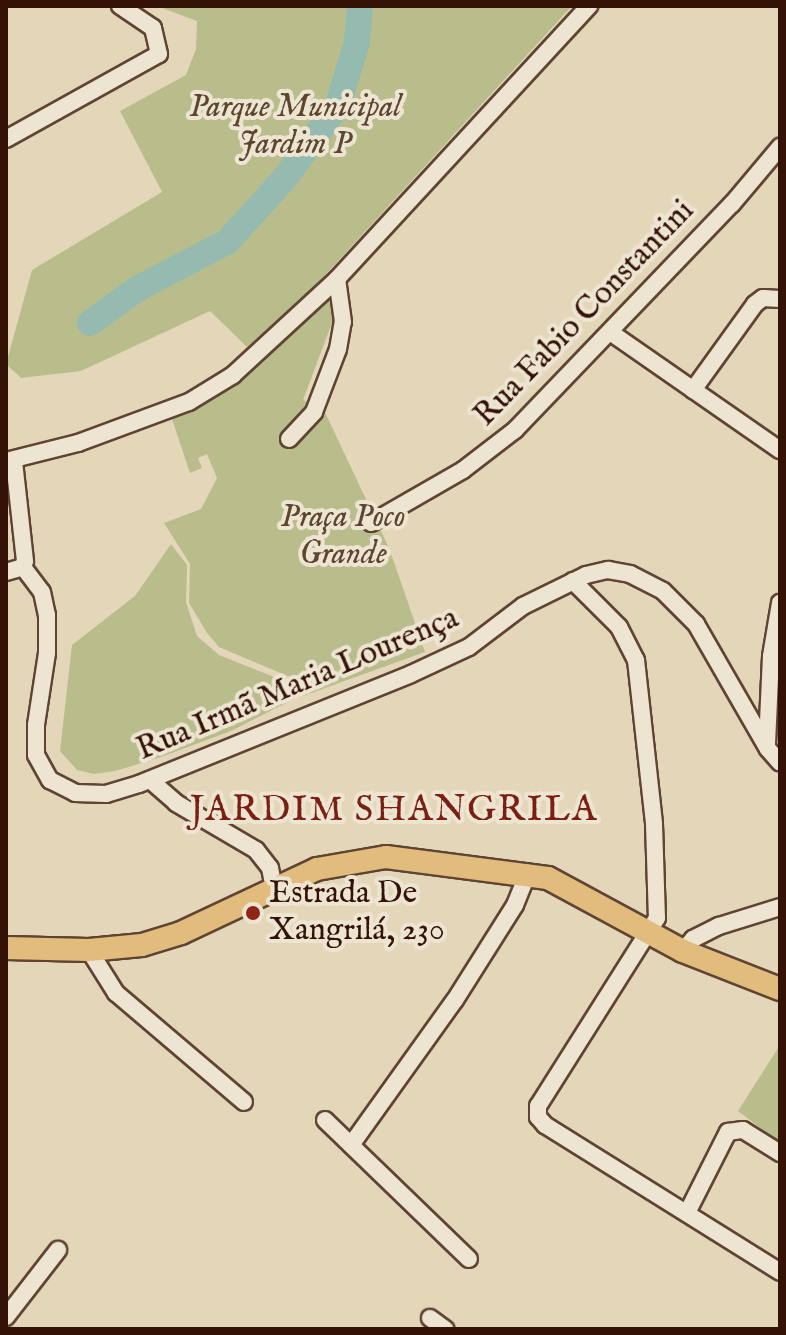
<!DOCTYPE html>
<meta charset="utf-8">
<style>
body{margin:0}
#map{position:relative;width:786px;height:1335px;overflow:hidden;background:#e4d7b9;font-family:"IM FELL English",serif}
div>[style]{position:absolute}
.green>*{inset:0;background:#b9bd8c}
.river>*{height:26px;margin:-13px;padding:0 13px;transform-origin:13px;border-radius:13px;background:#95baaf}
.roads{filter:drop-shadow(2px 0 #604433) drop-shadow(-2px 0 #604433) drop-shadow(0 2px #604433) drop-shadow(0 -2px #604433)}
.minor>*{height:16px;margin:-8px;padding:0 8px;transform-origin:8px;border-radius:8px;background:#ede5d2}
.major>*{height:22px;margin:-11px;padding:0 11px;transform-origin:11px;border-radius:11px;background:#e2bc7c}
.dots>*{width:22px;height:22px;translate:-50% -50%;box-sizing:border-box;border:4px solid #ede5d2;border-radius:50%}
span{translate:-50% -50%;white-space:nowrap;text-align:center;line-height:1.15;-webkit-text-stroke:8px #ede5d2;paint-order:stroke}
.park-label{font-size:32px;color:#5c462e;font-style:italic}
.street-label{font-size:32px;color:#341306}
.poi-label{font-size:32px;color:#341306}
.left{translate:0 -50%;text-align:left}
.quarter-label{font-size:36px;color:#7a1f14;letter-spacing:2px}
.frame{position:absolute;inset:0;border:8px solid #341306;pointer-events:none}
</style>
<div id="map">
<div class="green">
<i style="clip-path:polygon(157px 6px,572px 6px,315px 286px,247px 347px,210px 311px,81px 371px,21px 378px,6px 364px,32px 270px,162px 192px,120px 111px,186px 75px,196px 49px,197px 21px)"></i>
<i style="clip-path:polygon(329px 292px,335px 297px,332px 323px,303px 400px,323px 408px,389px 548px,425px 652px,303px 696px,304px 689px,292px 678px,219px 647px,207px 633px,189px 603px,190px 564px,164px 523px,201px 509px,217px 478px,207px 454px,198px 458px,202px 468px,190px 473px,172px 419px,201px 405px)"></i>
<i style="clip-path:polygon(171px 544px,187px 565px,186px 602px,197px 636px,219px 655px,292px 684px,300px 696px,231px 731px,158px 758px,115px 771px,94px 774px,77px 770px,60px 751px,72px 645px,135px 596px)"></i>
<i style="clip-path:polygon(780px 1045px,780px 1143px,738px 1111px)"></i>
</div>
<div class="river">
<i style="left:227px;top:242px;width:86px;rotate:-47.8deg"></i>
<i style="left:285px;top:178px;width:90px;rotate:-54deg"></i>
<i style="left:338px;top:105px;width:66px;rotate:-73.2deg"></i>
<i style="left:357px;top:42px;width:36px;rotate:-85deg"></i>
<i style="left:90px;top:323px;width:58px;rotate:-35.9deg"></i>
<i style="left:137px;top:289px;width:93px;rotate:-27.7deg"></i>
</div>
<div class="roads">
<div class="minor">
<i style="left:6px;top:139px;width:175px;rotate:-29.1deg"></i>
<i style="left:159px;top:54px;width:27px;rotate:-103deg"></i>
<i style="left:153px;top:28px;width:40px;rotate:-146deg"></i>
<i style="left:610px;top:332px;width:207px;rotate:34.8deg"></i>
<i style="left:693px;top:390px;width:106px;rotate:-54.2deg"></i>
<i style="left:755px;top:304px;width:10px;rotate:-37deg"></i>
<i style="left:763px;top:298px;width:17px;rotate:3deg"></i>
<i style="left:289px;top:439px;width:37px;rotate:-47deg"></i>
<i style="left:314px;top:412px;width:67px;rotate:-69.1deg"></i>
<i style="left:338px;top:349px;width:27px;rotate:-80deg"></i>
<i style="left:343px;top:322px;width:43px;rotate:-97.9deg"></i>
<i style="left:6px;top:461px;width:74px;rotate:-14deg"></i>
<i style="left:78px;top:443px;width:118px;rotate:-20.3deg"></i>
<i style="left:189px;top:402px;width:52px;rotate:-31.5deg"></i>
<i style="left:233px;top:375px;width:142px;rotate:-42.7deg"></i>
<i style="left:337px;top:279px;width:372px;rotate:-47.3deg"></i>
<i style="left:371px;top:523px;width:106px;rotate:-29.9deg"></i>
<i style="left:463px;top:470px;width:66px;rotate:-37.6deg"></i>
<i style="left:515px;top:430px;width:313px;rotate:-46.2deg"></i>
<i style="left:732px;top:204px;width:75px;rotate:-49.9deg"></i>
<i style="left:23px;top:567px;width:31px;rotate:53deg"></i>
<i style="left:42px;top:592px;width:24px;rotate:78deg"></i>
<i style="left:47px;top:615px;width:38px;rotate:90deg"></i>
<i style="left:47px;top:653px;width:73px;rotate:98.7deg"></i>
<i style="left:36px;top:725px;width:30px;rotate:90deg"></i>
<i style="left:36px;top:755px;width:29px;rotate:61deg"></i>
<i style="left:50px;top:780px;width:28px;rotate:27deg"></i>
<i style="left:75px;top:793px;width:31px;rotate:2deg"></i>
<i style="left:106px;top:794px;width:34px;rotate:-17deg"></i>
<i style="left:139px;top:784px;width:293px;rotate:-22deg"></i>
<i style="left:411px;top:674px;width:64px;rotate:-25deg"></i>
<i style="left:469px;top:647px;width:68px;rotate:-37.2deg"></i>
<i style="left:523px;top:606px;width:70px;rotate:-26.2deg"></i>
<i style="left:586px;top:575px;width:23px;rotate:-13deg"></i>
<i style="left:608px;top:570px;width:22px;rotate:10deg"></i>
<i style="left:630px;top:574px;width:37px;rotate:27deg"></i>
<i style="left:663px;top:591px;width:47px;rotate:45deg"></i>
<i style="left:696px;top:624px;width:144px;rotate:60.1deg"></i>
<i style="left:768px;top:749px;width:18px;rotate:49deg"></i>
<i style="left:6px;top:572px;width:18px;rotate:-16deg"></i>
<i style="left:23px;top:567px;width:6px;rotate:-72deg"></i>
<i style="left:25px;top:561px;width:101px;rotate:-96.3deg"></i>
<i style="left:573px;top:581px;width:65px;rotate:45deg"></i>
<i style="left:619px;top:627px;width:37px;rotate:63deg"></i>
<i style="left:636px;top:660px;width:165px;rotate:83.7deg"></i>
<i style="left:654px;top:824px;width:94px;rotate:88.2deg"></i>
<i style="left:657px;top:918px;width:222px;rotate:122.3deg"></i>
<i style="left:538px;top:1106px;width:11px;rotate:90deg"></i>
<i style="left:538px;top:1117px;width:11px;rotate:49deg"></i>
<i style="left:545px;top:1125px;width:277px;rotate:32deg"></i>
<i style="left:767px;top:744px;width:88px;rotate:-87.4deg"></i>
<i style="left:771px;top:656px;width:54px;rotate:-80.4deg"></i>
<i style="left:150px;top:780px;width:35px;rotate:41deg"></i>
<i style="left:176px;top:803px;width:93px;rotate:30.4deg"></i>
<i style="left:256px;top:850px;width:23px;rotate:52deg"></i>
<i style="left:270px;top:868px;width:21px;rotate:79deg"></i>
<i style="left:89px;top:950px;width:51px;rotate:57.9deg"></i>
<i style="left:116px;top:993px;width:168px;rotate:40.4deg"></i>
<i style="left:683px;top:951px;width:16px;rotate:-50deg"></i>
<i style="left:693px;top:939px;width:29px;rotate:-27deg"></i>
<i style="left:719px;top:926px;width:64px;rotate:-17.3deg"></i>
<i style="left:325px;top:1120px;width:200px;rotate:44deg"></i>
<i style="left:351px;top:1145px;width:178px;rotate:-54.4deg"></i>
<i style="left:455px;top:1000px;width:112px;rotate:-57.7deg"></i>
<i style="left:515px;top:905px;width:35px;rotate:-68deg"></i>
<i style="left:687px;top:1213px;width:91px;rotate:-63.2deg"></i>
<i style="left:728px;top:1132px;width:15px;rotate:-8deg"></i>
<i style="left:743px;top:1130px;width:44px;rotate:31.9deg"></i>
<i style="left:6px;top:1317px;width:85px;rotate:-52.2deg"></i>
<i style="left:430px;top:1318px;width:19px;rotate:36deg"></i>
</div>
<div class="major">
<i style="left:6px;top:948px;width:83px;rotate:1.4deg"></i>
<i style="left:89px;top:950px;width:53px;rotate:-5.4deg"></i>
<i style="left:142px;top:945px;width:41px;rotate:-17.1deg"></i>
<i style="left:181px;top:933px;width:150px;rotate:-25.2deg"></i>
<i style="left:317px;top:869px;width:70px;rotate:-9.9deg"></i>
<i style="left:386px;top:857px;width:163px;rotate:7.4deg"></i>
<i style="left:548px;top:878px;width:153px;rotate:28.4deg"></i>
<i style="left:683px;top:951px;width:104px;rotate:21.4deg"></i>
</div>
</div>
<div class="dots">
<i style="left:253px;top:913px;background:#8f2418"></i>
</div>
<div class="park-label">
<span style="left:295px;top:127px">Parque Municipal<br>Jardim P</span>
<span style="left:343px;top:537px">Praça Poco<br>Grande</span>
</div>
<div class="street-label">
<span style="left:585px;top:314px;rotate:-46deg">Rua Fabio Constantini</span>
<span style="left:298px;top:685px;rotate:-23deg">Rua Irmã Maria Lourença</span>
</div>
<div class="poi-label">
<span class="left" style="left:269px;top:913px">Estrada De<br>Xangrilá, 230</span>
</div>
<div class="quarter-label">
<span style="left:394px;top:811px">JARDIM SHANGRILA</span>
</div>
<div class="frame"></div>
</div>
